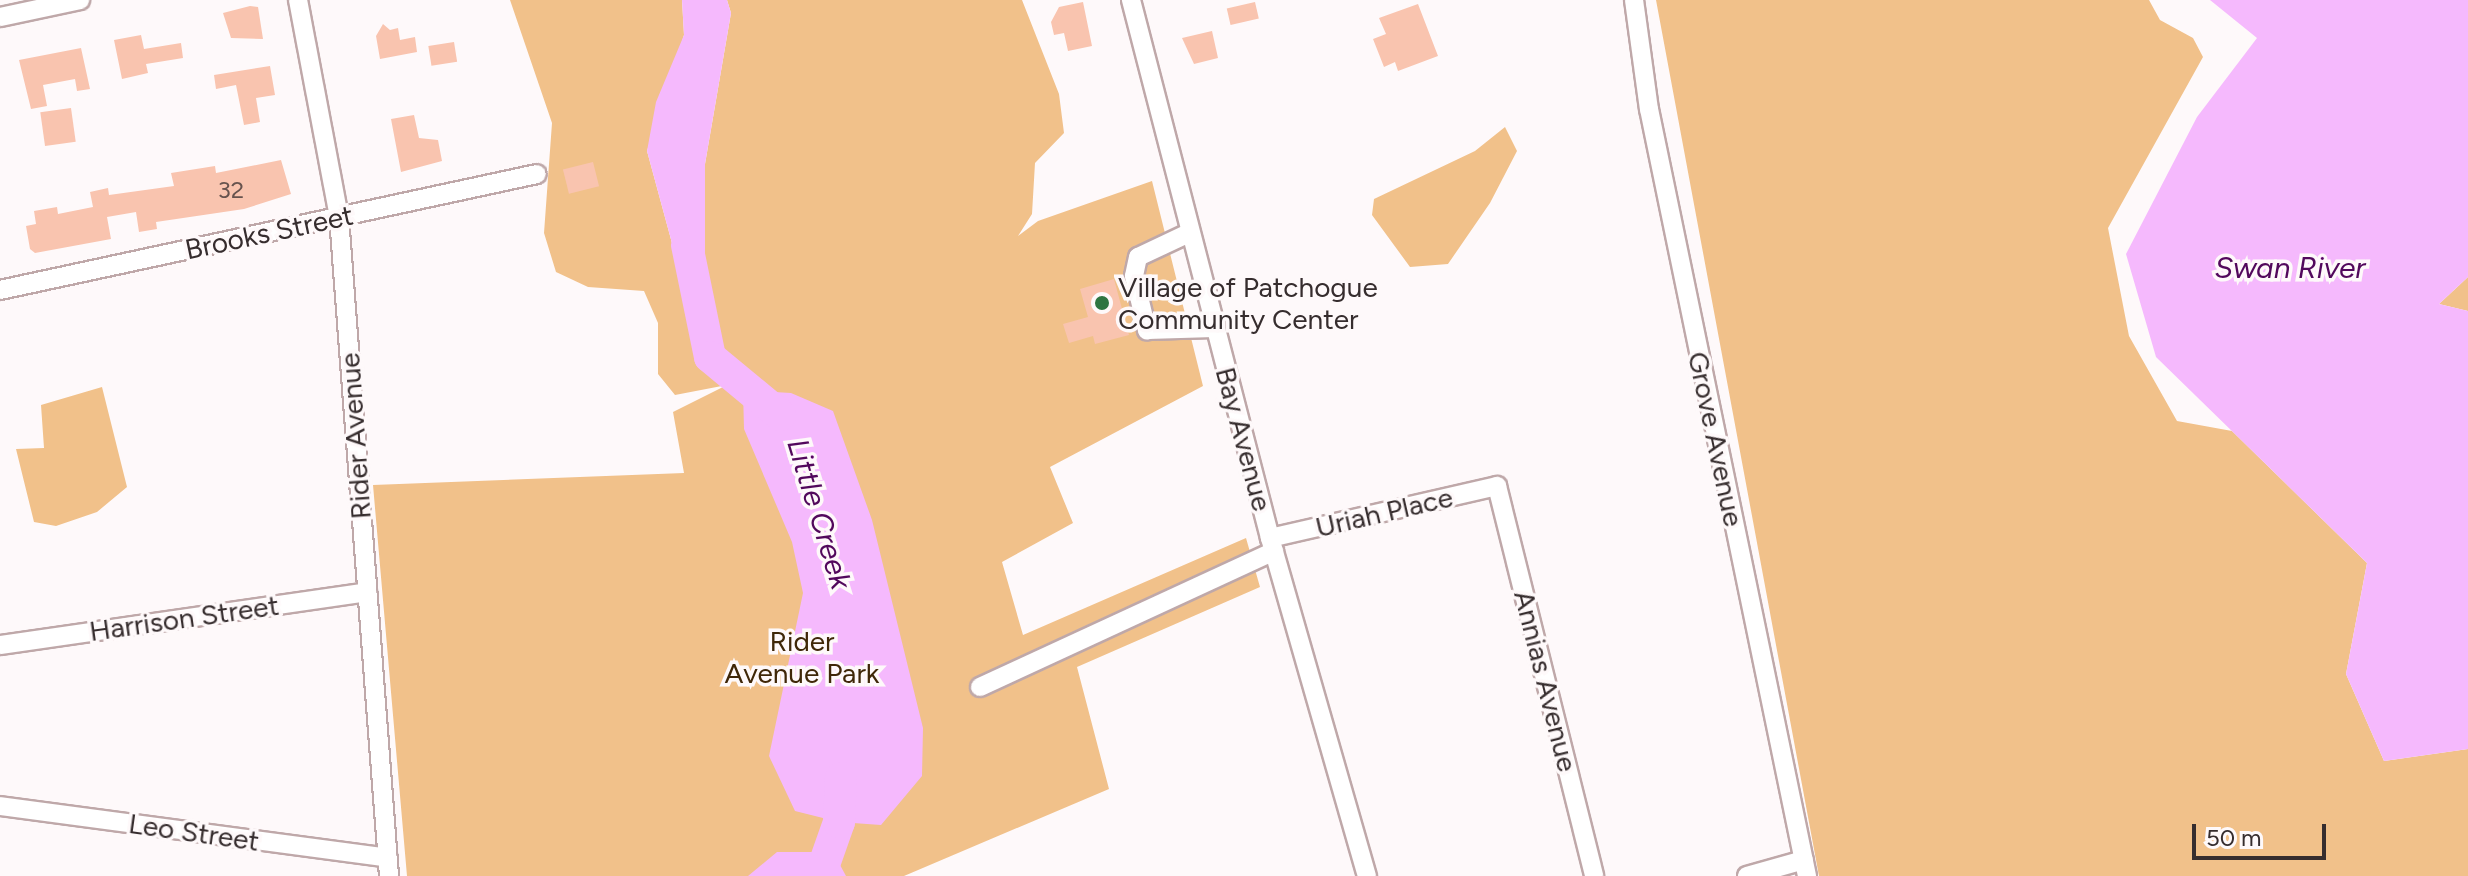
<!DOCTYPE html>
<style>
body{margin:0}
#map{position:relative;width:2468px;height:876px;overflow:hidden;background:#fef9fa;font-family:Figtree,sans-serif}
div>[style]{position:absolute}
.green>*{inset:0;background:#f1c18a}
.water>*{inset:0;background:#f5b9fd}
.river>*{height:32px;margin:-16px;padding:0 16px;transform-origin:16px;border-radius:16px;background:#f5b9fd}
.building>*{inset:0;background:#f9c4af;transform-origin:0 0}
.roads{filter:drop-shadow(2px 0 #bfa8a9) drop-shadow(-2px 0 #bfa8a9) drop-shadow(0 2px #bfa8a9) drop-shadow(0 -2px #bfa8a9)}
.minor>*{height:18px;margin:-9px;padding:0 9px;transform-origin:9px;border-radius:9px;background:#fff}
.dots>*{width:22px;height:22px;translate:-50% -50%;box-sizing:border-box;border:4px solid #fef9fa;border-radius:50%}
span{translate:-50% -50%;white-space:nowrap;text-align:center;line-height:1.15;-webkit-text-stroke:7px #fef9fa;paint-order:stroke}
.number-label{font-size:24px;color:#67534e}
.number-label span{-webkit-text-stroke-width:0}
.street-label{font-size:28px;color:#362d2e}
.poi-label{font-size:28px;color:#362d2e}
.left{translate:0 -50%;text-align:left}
.park-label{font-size:28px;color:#3f2708}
.water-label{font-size:30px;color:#52085c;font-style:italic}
.scale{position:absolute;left:2192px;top:824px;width:134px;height:36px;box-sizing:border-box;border:4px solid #362d2e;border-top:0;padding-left:10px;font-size:24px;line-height:28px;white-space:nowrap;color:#362d2e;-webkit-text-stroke:6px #fef9fa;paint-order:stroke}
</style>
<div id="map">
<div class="green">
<i style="clip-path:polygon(510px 0,682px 0,684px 35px,647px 151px,682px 280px,705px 291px,705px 164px,731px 13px,727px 0,1022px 0,1059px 94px,1064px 133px,1035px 163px,1032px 214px,1018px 236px,1038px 221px,1152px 181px,1203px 386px,1050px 467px,1073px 523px,1002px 562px,1023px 635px,1246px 538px,1260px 587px,1077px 667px,1109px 789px,904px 876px,407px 876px,373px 485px,684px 473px,673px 412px,727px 385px,675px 395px,658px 374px,658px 323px,644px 291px,588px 287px,556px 272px,544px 233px,552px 123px)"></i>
<i style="clip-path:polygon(1656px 0,2149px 0,2160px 20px,2193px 38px,2203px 57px,2108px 228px,2129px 336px,2177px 421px,2232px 431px,2367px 563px,2346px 674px,2384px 761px,2468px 749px,2468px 876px,1819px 876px)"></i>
<i style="clip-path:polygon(1505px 127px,1517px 151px,1490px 203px,1448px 264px,1410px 267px,1372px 215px,1374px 199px,1475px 151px)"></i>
<i style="clip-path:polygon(2468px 277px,2468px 311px,2439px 304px)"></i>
<i style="clip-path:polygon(102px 387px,127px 487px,97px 512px,56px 526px,34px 522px,16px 449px,44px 448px,41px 405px)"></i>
</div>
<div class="water">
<i style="clip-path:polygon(682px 0,727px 0,731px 13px,705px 164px,705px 292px,682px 280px,647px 151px,656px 102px,684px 35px)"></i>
<i style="clip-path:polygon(2210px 0,2468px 0,2468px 277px,2439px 304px,2468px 311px,2468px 749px,2384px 761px,2346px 674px,2367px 563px,2156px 357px,2126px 254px,2197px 117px,2257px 38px)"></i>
<i style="clip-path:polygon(743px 390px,791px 393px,833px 411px,872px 520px,923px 728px,922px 776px,881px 825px,839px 822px,795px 811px,769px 756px,803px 593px,792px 542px,744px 429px)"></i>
<i style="clip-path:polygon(777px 852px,833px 852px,846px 876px,748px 876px)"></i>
</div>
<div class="river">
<i style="left:687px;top:245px;width:114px;rotate:78.4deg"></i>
<i style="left:710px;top:357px;width:91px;rotate:39.6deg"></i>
<i style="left:820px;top:876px;width:57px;rotate:-70.6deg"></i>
<i style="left:839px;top:822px;width:44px;rotate:-87.4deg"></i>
</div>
<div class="building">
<i style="clip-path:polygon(1083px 2px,1092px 46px,1068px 51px,1064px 33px,1054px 35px,1051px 22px,1059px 7px)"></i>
<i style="left:1255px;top:2px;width:17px;height:29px;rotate:77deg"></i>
<i style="clip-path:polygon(1418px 4px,1438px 56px,1398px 71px,1395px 62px,1384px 67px,1373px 39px,1386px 34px,1379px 18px)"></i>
<i style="clip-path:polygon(250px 6px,258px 7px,263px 39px,231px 38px,223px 13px)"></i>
<i style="clip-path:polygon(383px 24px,390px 30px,398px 28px,400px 40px,415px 37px,417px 52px,380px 59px,376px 36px)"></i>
<i style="clip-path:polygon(1212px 31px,1218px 58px,1194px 64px,1182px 38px)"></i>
<i style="clip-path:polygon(141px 35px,144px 49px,181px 43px,183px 58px,146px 64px,148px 73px,122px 79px,114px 40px)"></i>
<i style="left:454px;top:42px;width:20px;height:26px;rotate:81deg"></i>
<i style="clip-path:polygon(81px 48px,90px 89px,77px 91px,75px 79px,43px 85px,47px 106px,31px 109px,19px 60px)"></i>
<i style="clip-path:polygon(270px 66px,275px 95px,256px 98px,260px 122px,244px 125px,236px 85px,216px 89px,214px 75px)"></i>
<i style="left:71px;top:108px;width:34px;height:31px;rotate:82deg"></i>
<i style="clip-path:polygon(414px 115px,419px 138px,438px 140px,442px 161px,401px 172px,391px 119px)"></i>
<i style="clip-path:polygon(281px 160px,291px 194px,244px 209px,156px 222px,157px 229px,139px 232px,136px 212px,107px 217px,111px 239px,35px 253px,30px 249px,26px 226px,36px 224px,34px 211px,57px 207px,58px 214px,93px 207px,90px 192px,108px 188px,109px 195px,174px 186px,171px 173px,215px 166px,216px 173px)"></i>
<i style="left:593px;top:162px;width:25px;height:31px;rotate:76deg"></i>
<i style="clip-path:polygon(1114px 279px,1129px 335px,1095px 344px,1093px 336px,1069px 343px,1063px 324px,1088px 317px,1080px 289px)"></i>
</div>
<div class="roads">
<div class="minor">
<i style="left:298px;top:0;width:221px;rotate:79.3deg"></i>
<i style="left:339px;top:217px;width:661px;rotate:85.66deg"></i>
<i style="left:1131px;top:0;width:556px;rotate:75.51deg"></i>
<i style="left:1270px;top:538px;width:352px;rotate:74deg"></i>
<i style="left:1634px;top:0;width:110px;rotate:82.2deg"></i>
<i style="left:1649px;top:109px;width:783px;rotate:78.36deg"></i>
<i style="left:0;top:17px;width:82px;rotate:-12deg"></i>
<i style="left:1189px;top:233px;width:56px;rotate:154.8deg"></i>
<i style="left:1138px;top:257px;width:19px;rotate:102deg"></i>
<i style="left:1134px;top:276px;width:56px;rotate:76.5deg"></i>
<i style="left:1147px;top:330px;width:67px;rotate:-1.7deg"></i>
<i style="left:0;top:290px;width:549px;rotate:-12.19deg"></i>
<i style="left:1270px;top:538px;width:233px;rotate:-12.9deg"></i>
<i style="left:1497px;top:486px;width:402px;rotate:76deg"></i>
<i style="left:0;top:645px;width:371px;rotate:-8.2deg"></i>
<i style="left:980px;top:687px;width:324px;rotate:-24.8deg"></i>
<i style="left:0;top:806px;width:391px;rotate:7.6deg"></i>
<i style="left:1747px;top:876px;width:59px;rotate:-15.7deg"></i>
</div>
</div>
<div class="dots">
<i style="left:1102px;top:303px;background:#2e7541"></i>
</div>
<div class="number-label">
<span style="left:231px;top:190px">32</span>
</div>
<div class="street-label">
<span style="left:269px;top:232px;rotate:-12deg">Brooks Street</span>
<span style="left:355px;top:436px;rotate:-94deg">Rider Avenue</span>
<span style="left:1244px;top:439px;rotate:75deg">Bay Avenue</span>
<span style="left:1716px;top:439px;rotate:78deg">Grove Avenue</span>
<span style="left:1384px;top:512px;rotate:-13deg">Uriah Place</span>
<span style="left:184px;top:618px;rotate:-8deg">Harrison Street</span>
<span style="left:1546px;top:681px;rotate:76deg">Annias Avenue</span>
<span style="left:194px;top:832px;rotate:8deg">Leo Street</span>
</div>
<div class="poi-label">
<span class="left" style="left:1118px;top:303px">Village of Patchogue<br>Community Center</span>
</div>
<div class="park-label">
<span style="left:802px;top:657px">Rider<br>Avenue Park</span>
</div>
<div class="water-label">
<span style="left:2290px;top:268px">Swan River</span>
<span style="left:819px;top:514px;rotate:73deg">Little Creek</span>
</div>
<div class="scale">50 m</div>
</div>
